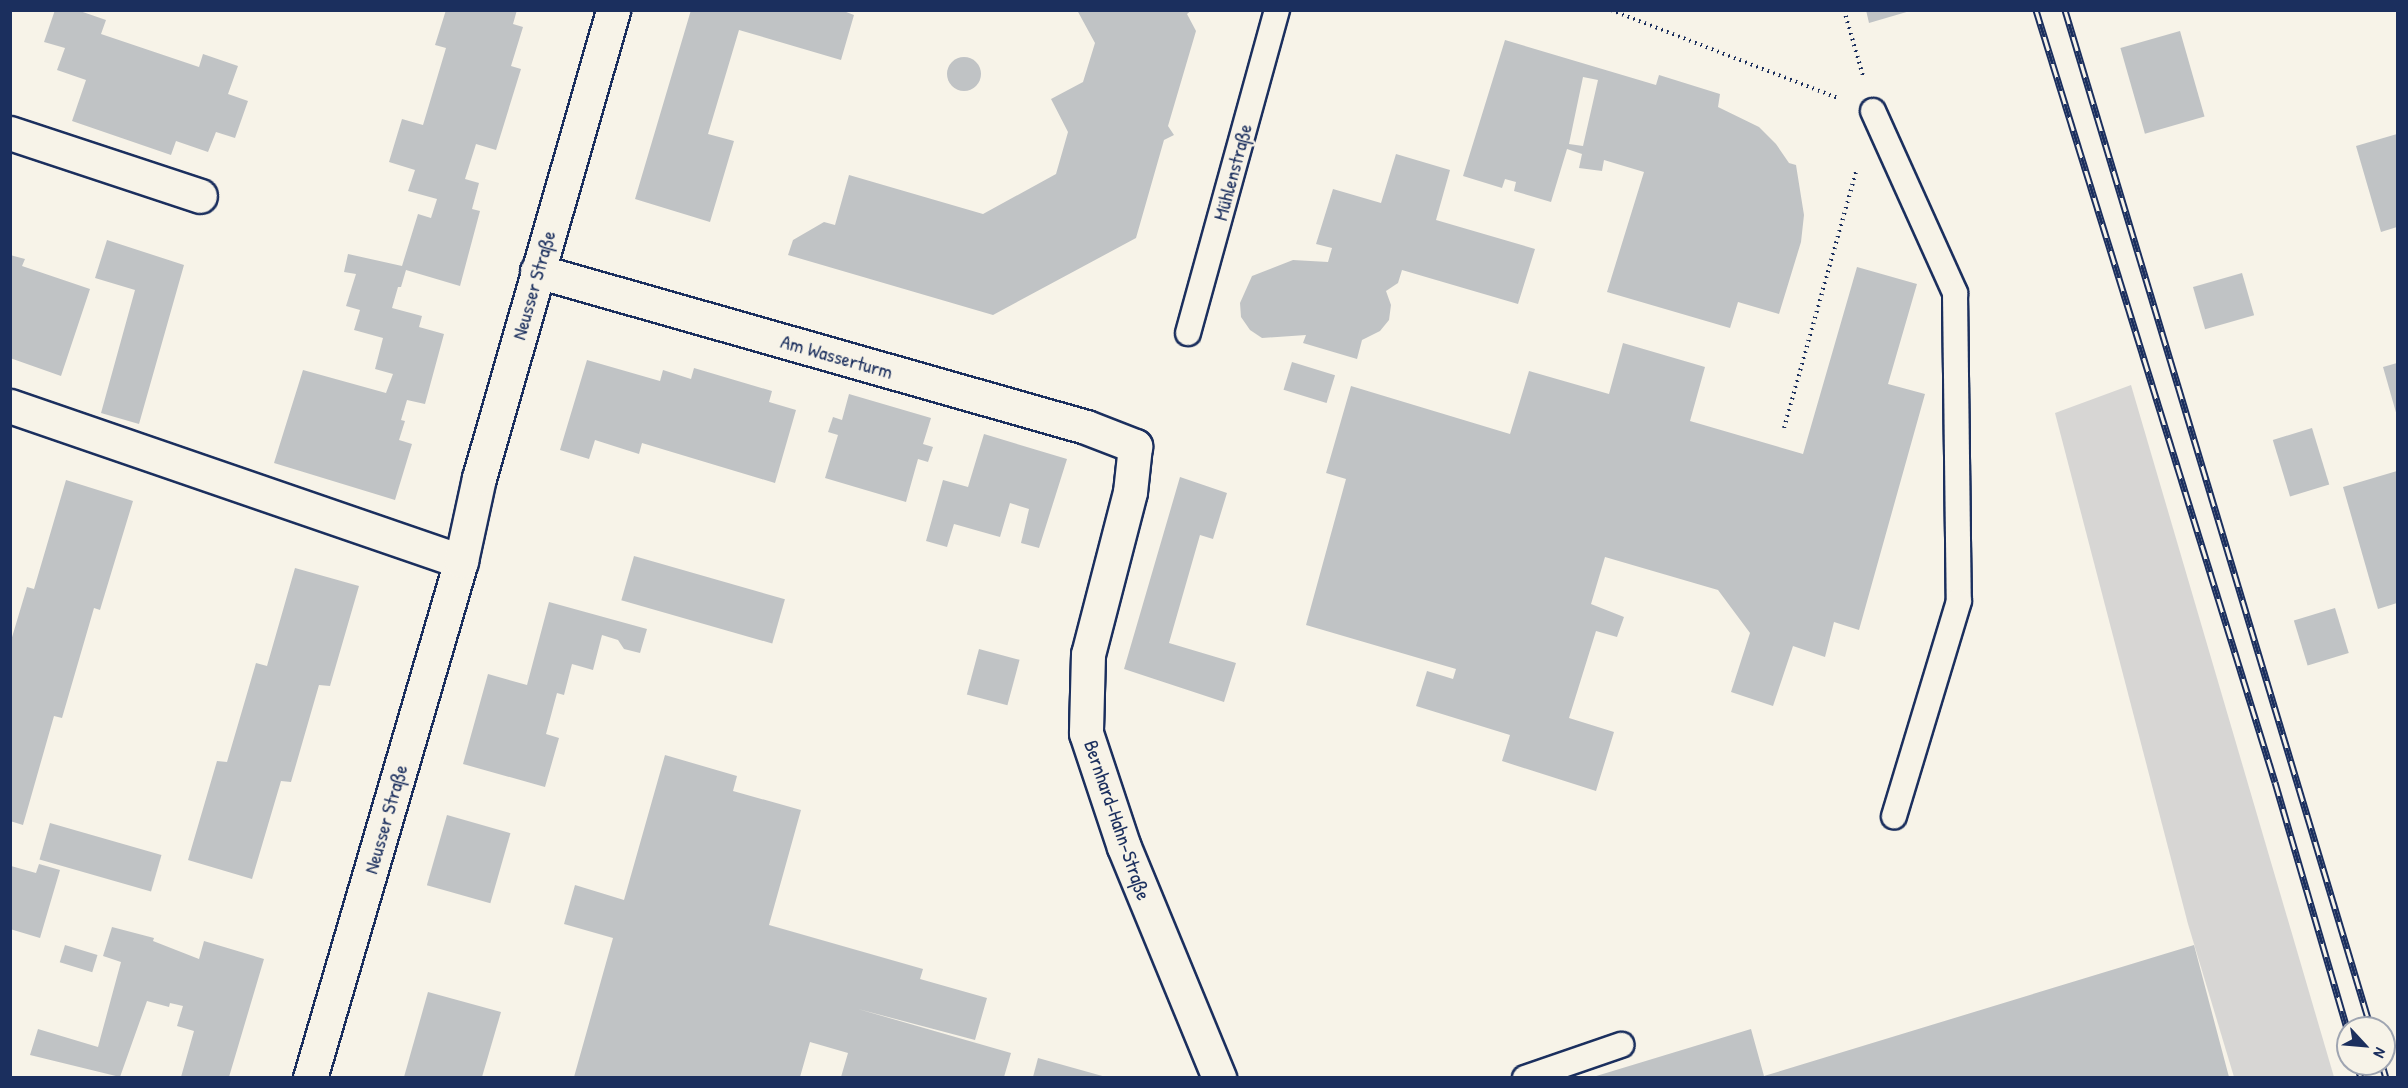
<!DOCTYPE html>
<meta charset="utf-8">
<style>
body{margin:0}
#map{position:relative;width:2408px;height:1088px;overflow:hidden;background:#f7f3e8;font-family:"Patrick Hand",sans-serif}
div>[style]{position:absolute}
.green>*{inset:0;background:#d7d6d4}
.building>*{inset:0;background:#c0c3c5;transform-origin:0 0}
.round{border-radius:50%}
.path>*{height:4px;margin-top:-2px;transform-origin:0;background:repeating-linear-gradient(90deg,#1b2f5e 0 1.5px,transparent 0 6px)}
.roads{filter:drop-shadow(2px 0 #1b2f5e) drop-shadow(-2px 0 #1b2f5e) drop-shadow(0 2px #1b2f5e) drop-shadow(0 -2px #1b2f5e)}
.lane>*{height:24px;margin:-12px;padding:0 12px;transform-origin:12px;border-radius:12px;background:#f7f3e8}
.street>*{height:33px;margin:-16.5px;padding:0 16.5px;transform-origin:16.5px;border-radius:16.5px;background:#f7f3e8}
.secondary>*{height:33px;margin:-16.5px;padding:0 16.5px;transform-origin:16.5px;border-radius:16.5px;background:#f7f3e8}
.rail>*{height:7px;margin-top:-3.5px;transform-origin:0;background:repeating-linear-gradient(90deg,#f7f3e8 0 14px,#1b2f5e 0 28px);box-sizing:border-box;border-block:2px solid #1b2f5e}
span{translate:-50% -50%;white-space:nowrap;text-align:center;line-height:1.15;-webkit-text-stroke:4.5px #f7f3e8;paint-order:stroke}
.street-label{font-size:20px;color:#1b2f5e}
.frame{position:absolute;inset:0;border:12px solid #1b2f5e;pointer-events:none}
.north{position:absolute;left:2336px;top:1016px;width:60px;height:60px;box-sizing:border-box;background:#f7f3e8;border:2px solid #9fa5b1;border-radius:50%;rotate:116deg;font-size:16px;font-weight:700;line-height:24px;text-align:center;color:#1b2f5e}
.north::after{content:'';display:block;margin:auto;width:21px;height:27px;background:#1b2f5e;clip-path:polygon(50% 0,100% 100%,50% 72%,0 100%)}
</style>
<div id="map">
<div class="green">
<i style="clip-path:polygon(2131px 385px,2334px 1077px,2234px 1077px,2188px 924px,2055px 413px)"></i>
</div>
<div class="building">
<i style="clip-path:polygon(55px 10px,77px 10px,106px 20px,101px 34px,199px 67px,203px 54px,238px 66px,228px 94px,248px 101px,235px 138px,216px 132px,208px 152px,176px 141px,171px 155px,72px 121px,86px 80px,57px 70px,65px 48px,44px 42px)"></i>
<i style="clip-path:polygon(446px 10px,517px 10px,513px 24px,523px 27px,511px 66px,521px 69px,496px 150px,476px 144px,465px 179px,479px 183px,472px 209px,480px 211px,460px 286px,406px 270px,401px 287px,398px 287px,392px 308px,422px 316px,419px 327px,444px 334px,425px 404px,407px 400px,401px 420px,405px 421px,399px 440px,412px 444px,395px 500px,274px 463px,303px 370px,386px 393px,393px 374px,375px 369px,383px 338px,354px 330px,360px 310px,346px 306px,356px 274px,344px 272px,348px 254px,402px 266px,418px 214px,431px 218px,437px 199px,408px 191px,415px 170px,389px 162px,402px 119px,423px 125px,446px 48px,435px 45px)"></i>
<i style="clip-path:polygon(691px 10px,841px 10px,854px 15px,841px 60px,739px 30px,708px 134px,734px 141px,710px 222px,635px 199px)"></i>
<i style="clip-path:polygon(1077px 10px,1192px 10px,1187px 14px,1196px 31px,1168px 126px,1174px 135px,1164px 140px,1136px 238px,993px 315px,788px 255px,793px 240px,824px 222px,835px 225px,849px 175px,983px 214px,1056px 174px,1068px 132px,1051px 99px,1083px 82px,1095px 43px)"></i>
<i style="clip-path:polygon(1866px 10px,1909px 10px,1910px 11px,1869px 23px)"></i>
<i style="left:2180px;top:31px;width:89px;height:62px;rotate:74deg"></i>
<i style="clip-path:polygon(evenodd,1505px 40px,1656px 85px,1659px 75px,1720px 94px,1718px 107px,1759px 127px,1776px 144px,1789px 163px,1796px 165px,1804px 215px,1801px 242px,1779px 314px,1738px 302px,1730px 328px,1607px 292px,1644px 172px,1604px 160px,1602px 171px,1579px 168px,1582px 154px,1567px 149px,1551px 202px,1514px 191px,1516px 182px,1505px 179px,1502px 188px,1463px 176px,1505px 40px,1583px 77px,1598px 80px,1583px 146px,1569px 144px,1583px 77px)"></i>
<i class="round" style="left:947px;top:57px;width:34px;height:34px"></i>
<i style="clip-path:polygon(2397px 134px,2397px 227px,2381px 232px,2356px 146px)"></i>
<i style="clip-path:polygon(1396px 154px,1450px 170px,1436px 220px,1535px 249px,1518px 304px,1402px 270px,1398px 283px,1386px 291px,1391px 305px,1389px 320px,1380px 331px,1362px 340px,1357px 359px,1303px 343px,1306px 335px,1262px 338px,1250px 330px,1241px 317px,1240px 303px,1252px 276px,1293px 260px,1328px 262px,1332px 248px,1316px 244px,1333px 189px,1381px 203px)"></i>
<i style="clip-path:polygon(107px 240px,184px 265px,139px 424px,101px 413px,135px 290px,95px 278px)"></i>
<i style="clip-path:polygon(10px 255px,25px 259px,22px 266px,90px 289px,61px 376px,10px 358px)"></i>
<i style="clip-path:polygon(1857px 267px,1917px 284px,1888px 384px,1925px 394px,1859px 630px,1834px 622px,1825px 657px,1793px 646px,1773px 706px,1731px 692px,1750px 633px,1718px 590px,1605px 557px,1591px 604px,1624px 617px,1617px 637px,1596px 631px,1569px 718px,1614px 732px,1596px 791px,1502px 761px,1510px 735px,1416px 706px,1427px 671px,1453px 679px,1456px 669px,1306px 625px,1346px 479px,1326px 473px,1351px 386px,1510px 434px,1529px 371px,1609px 394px,1623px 343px,1705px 367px,1690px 421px,1803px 454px)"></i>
<i style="left:2242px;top:273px;width:44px;height:51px;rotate:74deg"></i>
<i style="clip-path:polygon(587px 360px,660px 381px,663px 370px,691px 379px,694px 368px,772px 391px,769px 402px,796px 410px,775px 483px,642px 443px,639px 454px,595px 440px,589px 459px,560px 450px)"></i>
<i style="left:1292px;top:362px;width:45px;height:29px;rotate:17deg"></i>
<i style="clip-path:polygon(2397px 363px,2397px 416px,2383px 367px)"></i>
<i style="clip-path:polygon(849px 394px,931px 418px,923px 444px,933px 447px,928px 462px,918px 459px,906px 502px,825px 478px,838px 435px,828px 432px,833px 417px,842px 420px)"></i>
<i style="left:2312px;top:428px;width:59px;height:41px;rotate:73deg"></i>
<i style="clip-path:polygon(984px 434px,1067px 459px,1039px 548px,1021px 543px,1029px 509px,1010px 503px,1000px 537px,954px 524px,947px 547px,926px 541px,943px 480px,968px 487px)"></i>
<i style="clip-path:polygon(2397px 471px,2397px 603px,2378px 609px,2343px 487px)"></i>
<i style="clip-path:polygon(1180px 477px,1227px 493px,1213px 539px,1200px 535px,1169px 643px,1236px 663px,1224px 702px,1124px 669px)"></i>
<i style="clip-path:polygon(66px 480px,133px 501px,100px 610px,94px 608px,62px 718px,54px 716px,23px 825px,10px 821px,10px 644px,27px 587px,34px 589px)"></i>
<i style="left:634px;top:556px;width:157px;height:46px;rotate:16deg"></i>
<i style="clip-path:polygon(295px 568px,359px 586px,330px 686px,319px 685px,291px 782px,281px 781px,252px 879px,188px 860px,217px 761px,227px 762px,256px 663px,267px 666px)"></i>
<i style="clip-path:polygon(549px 602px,647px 629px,640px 653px,624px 649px,618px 640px,602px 635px,593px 670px,572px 664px,564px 695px,557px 693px,546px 734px,559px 738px,545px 787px,463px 764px,488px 674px,527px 685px)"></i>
<i style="left:2335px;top:608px;width:47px;height:43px;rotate:73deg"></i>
<i style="left:979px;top:649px;width:42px;height:47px;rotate:15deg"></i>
<i style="clip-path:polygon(665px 755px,737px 776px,733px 791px,801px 810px,769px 925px,923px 969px,920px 979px,987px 998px,975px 1040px,858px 1009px,1011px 1053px,1004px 1077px,841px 1077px,848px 1053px,810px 1042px,800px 1077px,574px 1077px,613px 938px,564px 924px,575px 885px,624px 900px)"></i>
<i style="left:447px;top:815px;width:66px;height:73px;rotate:16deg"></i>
<i style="left:50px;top:823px;width:116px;height:38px;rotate:16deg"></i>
<i style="clip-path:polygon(39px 864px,60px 870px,40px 938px,10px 929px,11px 866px,36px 873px)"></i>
<i style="clip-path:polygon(112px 927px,154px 938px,153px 941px,199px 959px,204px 941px,264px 959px,229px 1077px,181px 1077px,194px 1031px,177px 1026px,183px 1006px,170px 1003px,169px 1007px,147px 1001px,120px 1077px,30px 1055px,38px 1029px,98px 1047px,121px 962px,103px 956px)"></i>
<i style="left:65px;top:945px;width:34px;height:18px;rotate:17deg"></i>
<i style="clip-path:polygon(2194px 945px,2229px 1077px,1593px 1077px,1751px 1029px,1764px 1076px)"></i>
<i style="clip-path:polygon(428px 992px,501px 1012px,482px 1077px,404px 1077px)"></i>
<i style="clip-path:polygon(1038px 1058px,1106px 1077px,1033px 1077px)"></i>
</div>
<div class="path">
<i style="left:1611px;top:10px;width:243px;rotate:21.2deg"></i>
<i style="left:1844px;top:10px;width:69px;rotate:73.9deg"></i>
<i style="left:1784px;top:428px;width:269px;rotate:-74.3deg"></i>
</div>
<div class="roads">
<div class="lane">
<i style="left:1873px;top:111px;width:200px;rotate:65.7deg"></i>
<i style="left:1955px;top:293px;width:308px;rotate:89.3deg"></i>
<i style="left:1959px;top:601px;width:225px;rotate:106.8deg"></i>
<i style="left:1188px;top:333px;width:335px;rotate:-74.6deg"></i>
<i style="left:1525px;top:1078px;width:102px;rotate:-19deg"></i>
</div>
<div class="street">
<i style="left:10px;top:133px;width:200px;rotate:18.3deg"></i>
<i style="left:537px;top:271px;width:571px;rotate:15.86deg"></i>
<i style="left:1086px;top:427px;width:53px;rotate:21.2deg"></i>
<i style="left:1135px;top:446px;width:46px;rotate:96.2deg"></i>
<i style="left:1130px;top:492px;width:167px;rotate:104.5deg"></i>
<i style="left:1088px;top:654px;width:79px;rotate:91.5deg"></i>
<i style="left:1086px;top:733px;width:120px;rotate:71.6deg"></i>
<i style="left:1124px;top:847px;width:250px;rotate:67.6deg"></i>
<i style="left:10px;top:406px;width:477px;rotate:19deg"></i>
</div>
<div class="secondary">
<i style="left:310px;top:1078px;width:539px;rotate:-73.72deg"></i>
<i style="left:461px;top:561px;width:85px;rotate:-77.8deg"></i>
<i style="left:479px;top:478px;width:487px;rotate:-74deg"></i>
</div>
</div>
<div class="rail">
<i style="left:2036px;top:10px;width:808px;rotate:72.8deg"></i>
<i style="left:2275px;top:782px;width:260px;rotate:73.7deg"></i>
<i style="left:2065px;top:10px;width:1063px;rotate:73.27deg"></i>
<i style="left:2357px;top:1064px;width:15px;rotate:74deg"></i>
<i style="left:2382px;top:1064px;width:15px;rotate:74deg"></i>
</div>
<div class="street-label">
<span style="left:1232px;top:172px;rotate:-75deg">Mühlenstraße</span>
<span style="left:533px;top:285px;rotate:-74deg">Neusser Straße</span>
<span style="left:837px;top:356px;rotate:16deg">Am Wasserturm</span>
<span style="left:385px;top:819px;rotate:-74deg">Neusser Straße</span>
<span style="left:1118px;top:820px;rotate:71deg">Bernhard-Hahn-Straße</span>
</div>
<div class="frame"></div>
<div class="north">N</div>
</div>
